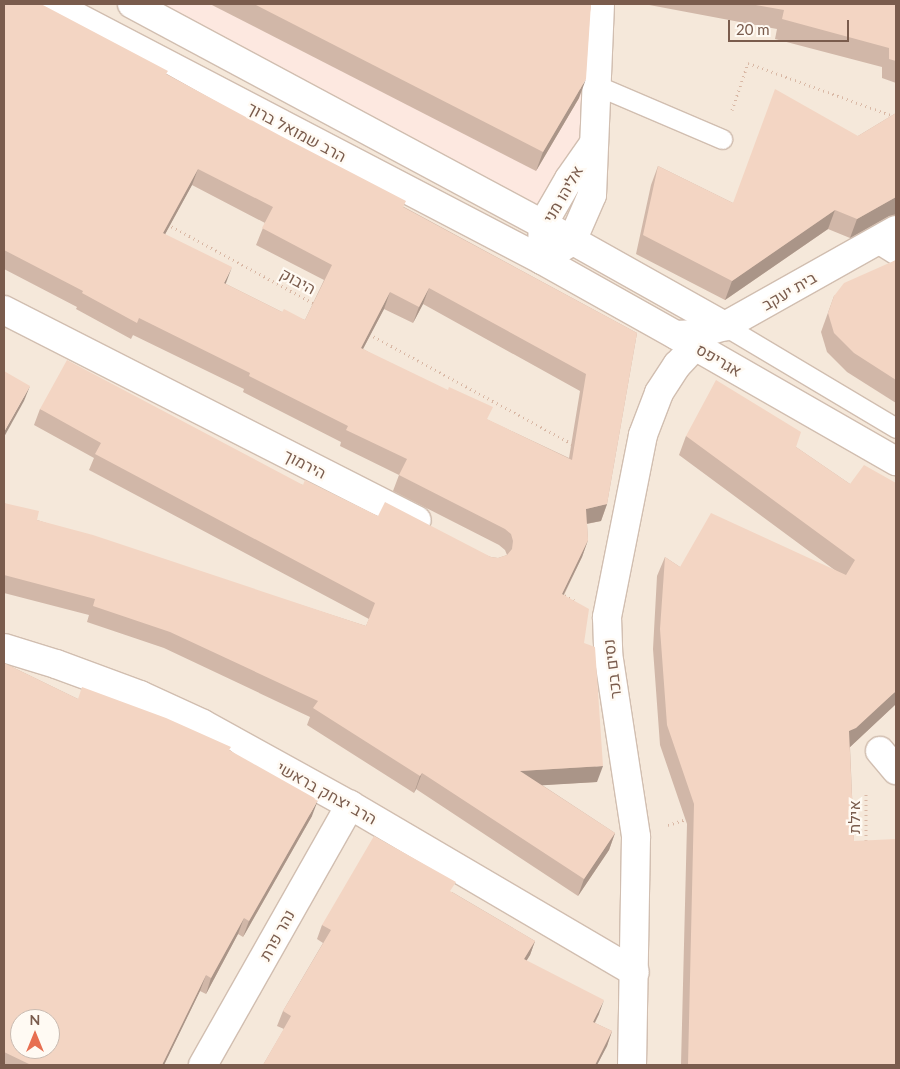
<!DOCTYPE html>
<meta charset="utf-8">
<style>
body{margin:0}
#map{position:relative;width:900px;height:1069px;overflow:hidden;background:#fdf6ec;font-family:Lato,Heebo,sans-serif}
div>[style]{position:absolute}
.residential>*{inset:0;background:#f5e8da}
.commercial>*{inset:0;background:#fde8e0}
.path>*{height:3px;margin-top:-1.5px;transform-origin:0;background:repeating-linear-gradient(90deg,#d9b8a5 0 1px,transparent 0 5px)}
.roads{filter:drop-shadow(1px 0 #d1beb0) drop-shadow(-1px 0 #d1beb0) drop-shadow(0 1px #d1beb0) drop-shadow(0 -1px #d1beb0)}
.service>*{height:19px;margin:-9.5px;padding:0 9.5px;transform-origin:9.5px;border-radius:9.5px;background:#fff}
.pedestrian>*{height:28px;margin:-14px;padding:0 14px;transform-origin:14px;border-radius:14px;background:#fff}
.minor>*{height:28px;margin:-14px;padding:0 14px;transform-origin:14px;border-radius:14px;background:#fff}
.tertiary>*{height:28px;margin:-14px;padding:0 14px;transform-origin:14px;border-radius:14px;background:#fff}
.wall>*{inset:0;background:#d1b7a8}
.shaded-wall>*{inset:0;background:#aa9588}
.building>*{inset:0;background:#f3d5c3}
span{translate:-50% -50%;white-space:nowrap;text-align:center;line-height:1.15;-webkit-text-stroke:4.5px #fffaf3;paint-order:stroke}
.street-label{font-size:16px;color:#7a5c4d}
.frame{position:absolute;inset:0;border:5px solid #7a5c4d;pointer-events:none}
.north{position:absolute;left:10px;top:1009px;width:50px;height:50px;box-sizing:border-box;background:#fffaf3;border:1px solid #cabbb1;border-radius:50%;rotate:0deg;font-size:14px;font-weight:700;line-height:20px;text-align:center;color:#7a5c4d}
.north::after{content:'';display:block;margin:auto;width:18px;height:22px;background:#e76f51;clip-path:polygon(50% 0,100% 100%,50% 72%,0 100%)}
.scale{position:absolute;left:728px;top:20px;width:121px;height:22px;box-sizing:border-box;border:2px solid #7a5c4d;border-top:0;padding-left:6px;font-size:15px;line-height:18px;white-space:nowrap;color:#7a5c4d;-webkit-text-stroke:4px #fffaf3;paint-order:stroke}
</style>
<div id="map">
<div class="residential">
<i style="clip-path:polygon(evenodd,4px 4px,896px 4px,896px 1065px,4px 1065px,4px 4px,20px 1019px,50px 1019px,50px 1049px,20px 1049px,20px 1019px)"></i>
</div>
<div class="commercial">
<i style="clip-path:polygon(132px 4px,600px 4px,597px 111px,543px 224px)"></i>
</div>
<div class="path">
<i style="left:732px;top:110px;width:50px;rotate:-71.2deg"></i>
<i style="left:748px;top:63px;width:158px;rotate:20deg"></i>
<i style="left:167px;top:224px;width:168px;rotate:28.4deg"></i>
<i style="left:369px;top:334px;width:233px;rotate:28.4deg"></i>
<i style="left:560px;top:593px;width:16px;rotate:27deg"></i>
<i style="left:668px;top:825px;width:22px;rotate:-18deg"></i>
<i style="left:866px;top:845px;width:54px;rotate:-90deg"></i>
</div>
<div class="roads">
<div class="service">
<i style="left:598px;top:86px;width:135px;rotate:23.1deg"></i>
<i style="left:875px;top:242px;width:25px;rotate:32deg"></i>
<i style="left:725px;top:326px;width:199px;rotate:30.8deg"></i>
</div>
<div class="pedestrian">
<i style="left:880px;top:751px;width:25px;rotate:50deg"></i>
</div>
<div class="minor">
<i style="left:542px;top:248px;width:24px;rotate:-88deg"></i>
<i style="left:543px;top:224px;width:52px;rotate:-60deg"></i>
<i style="left:569px;top:179px;width:40px;rotate:-55.1deg"></i>
<i style="left:542px;top:260px;width:36px;rotate:-32deg"></i>
<i style="left:572px;top:241px;width:50px;rotate:-66.5deg"></i>
<i style="left:592px;top:195px;width:191px;rotate:-87.6deg"></i>
<i style="left:4px;top:310px;width:463px;rotate:27deg"></i>
<i style="left:676px;top:335px;width:21px;rotate:-3deg"></i>
<i style="left:697px;top:334px;width:29px;rotate:-16deg"></i>
<i style="left:725px;top:326px;width:196px;rotate:-29.3deg"></i>
<i style="left:695px;top:346px;width:232px;rotate:29.8deg"></i>
<i style="left:4px;top:648px;width:54px;rotate:17.1deg"></i>
<i style="left:56px;top:664px;width:90px;rotate:20.3deg"></i>
<i style="left:140px;top:695px;width:69px;rotate:24.7deg"></i>
<i style="left:203px;top:724px;width:168px;rotate:28.9deg"></i>
<i style="left:350px;top:805px;width:330px;rotate:30.4deg"></i>
<i style="left:203px;top:1065px;width:299px;rotate:-60.5deg"></i>
</div>
<div class="tertiary">
<i style="left:52px;top:4px;width:553px;rotate:27.58deg"></i>
<i style="left:542px;top:260px;width:176px;rotate:29.3deg"></i>
<i style="left:695px;top:346px;width:26px;rotate:133deg"></i>
<i style="left:677px;top:365px;width:33px;rotate:123deg"></i>
<i style="left:659px;top:393px;width:45px;rotate:110.9deg"></i>
<i style="left:643px;top:435px;width:186px;rotate:101.2deg"></i>
<i style="left:607px;top:617px;width:36px;rotate:88deg"></i>
<i style="left:608px;top:653px;width:186px;rotate:81.3deg"></i>
<i style="left:636px;top:837px;width:228px;rotate:91deg"></i>
<i style="left:132px;top:4px;width:466px;rotate:28.2deg"></i>
<i style="left:543px;top:224px;width:209px;rotate:29.3deg"></i>
</div>
</div>
<div class="wall">
<i style="clip-path:polygon(evenodd,4px 4px,167px 74px,404px 207px,637px 333px,607px 504px,601px 521px,587px 524px,588px 540px,582px 557px,564px 595px,584px 643px,597px 782px,542px 785px,615px 833px,609px 850px,578px 896px,416px 789px,414px 793px,307px 725px,310px 717px,164px 648px,87px 622px,89px 615px,4px 593px,4px 503px,37px 520px,366px 626px,369px 619px,89px 470px,94px 458px,34px 425px,40px 409px,303px 485px,378px 516px,491px 557px,498px 558px,507px 555px,505px 550px,499px 545px,393px 491px,399px 475px,340px 446px,341px 442px,243px 392px,244px 389px,133px 335px,131px 339px,76px 309px,77px 307px,4px 269px,4px 4px,192px 185px,265px 223px,256px 245px,324px 280px,305px 320px,282px 312px,226px 284px,165px 234px,192px 185px,4px 4px,423px 304px,580px 391px,569px 458px,488px 420px,363px 349px,384px 309px,413px 323px,423px 304px)"></i>
<i style="clip-path:polygon(210px 4px,591px 4px,579px 98px,536px 171px)"></i>
<i style="clip-path:polygon(644px 4px,896px 4px,896px 83px,882px 78px,882px 67px,775px 39px,777px 29px)"></i>
<i style="clip-path:polygon(896px 113px,896px 215px,889px 216px,850px 238px,828px 229px,725px 300px,636px 254px,651px 185px,658px 166px,733px 203px,858px 136px)"></i>
<i style="clip-path:polygon(896px 260px,896px 403px,847px 372px,827px 352px,821px 332px,834px 296px)"></i>
<i style="clip-path:polygon(686px 436px,796px 447px,850px 484px,896px 704px,850px 747px,854px 841px,896px 1065px,681px 1065px,687px 824px,660px 745px,653px 649px,657px 576px,665px 557px,680px 567px,836px 571px,679px 455px)"></i>
<i style="clip-path:polygon(4px 663px,78px 699px,230px 750px,312px 816px,243px 937px,238px 934px,206px 994px,200px 991px,164px 1065px,4px 1065px)"></i>
<i style="clip-path:polygon(452px 892px,535px 941px,530px 955px,526px 961px,599px 1014px,595px 1023px,612px 1031px,607px 1046px,597px 1065px,263px 1065px,284px 1029px,277px 1026px,283px 1011px,323px 943px,317px 939px,322px 925px)"></i>
</div>
<div class="shaded-wall">
<i style="clip-path:polygon(586px 79px,579px 98px,536px 171px,543px 152px)"></i>
<i style="clip-path:polygon(198px 169px,192px 185px,157px 249px,163px 233px)"></i>
<i style="clip-path:polygon(896px 197px,896px 214px,889px 216px,850px 238px,857px 219px)"></i>
<i style="clip-path:polygon(835px 210px,828px 229px,725px 300px,732px 281px)"></i>
<i style="clip-path:polygon(232px 267px,226px 283px,218px 299px,224px 283px)"></i>
<i style="clip-path:polygon(429px 288px,423px 304px,413px 323px,419px 307px)"></i>
<i style="clip-path:polygon(390px 292px,384px 309px,355px 364px,361px 348px)"></i>
<i style="clip-path:polygon(30px 386px,24px 401px,4px 437px,4px 432px)"></i>
<i style="clip-path:polygon(607px 504px,601px 521px,580px 525px,586px 509px)"></i>
<i style="clip-path:polygon(588px 540px,582px 557px,556px 610px,562px 594px)"></i>
<i style="clip-path:polygon(896px 691px,896px 704px,849px 748px,849px 731px)"></i>
<i style="clip-path:polygon(603px 766px,597px 782px,514px 787px,520px 771px)"></i>
<i style="clip-path:polygon(422px 773px,416px 789px,414px 793px,420px 776px)"></i>
<i style="clip-path:polygon(318px 800px,312px 816px,243px 937px,249px 921px)"></i>
<i style="clip-path:polygon(615px 833px,609px 850px,578px 896px,584px 879px)"></i>
<i style="clip-path:polygon(244px 918px,238px 934px,206px 994px,211px 978px)"></i>
<i style="clip-path:polygon(535px 941px,530px 955px,519px 973px,524px 959px)"></i>
<i style="clip-path:polygon(206px 975px,200px 991px,164px 1065px,162px 1065px)"></i>
<i style="clip-path:polygon(604px 1000px,599px 1014px,588px 1036px,593px 1022px)"></i>
<i style="clip-path:polygon(612px 1031px,607px 1046px,597px 1065px,595px 1065px)"></i>
</div>
<div class="building">
<i style="clip-path:polygon(evenodd,4px 4px,41px 4px,168px 71px,166px 74px,279px 135px,406px 201px,403px 207px,637px 333px,607px 504px,586px 509px,588px 540px,562px 594px,589px 609px,584px 643px,595px 647px,603px 766px,520px 771px,615px 833px,584px 879px,422px 773px,420px 776px,313px 708px,318px 701px,170px 632px,93px 606px,95px 599px,4px 575px,4px 503px,39px 511px,37px 520px,93px 535px,366px 626px,375px 603px,95px 454px,101px 443px,40px 409px,67px 360px,303px 485px,305px 480px,378px 516px,385px 502px,491px 557px,498px 558px,507px 555px,512px 549px,513px 541px,511px 534px,505px 529px,399px 475px,407px 459px,346px 430px,348px 426px,249px 376px,250px 373px,139px 318px,137px 323px,82px 293px,83px 291px,4px 250px,4px 4px,198px 169px,273px 207px,262px 228px,332px 265px,305px 320px,284px 309px,282px 312px,224px 283px,232px 267px,163px 233px,198px 169px,4px 4px,429px 288px,586px 374px,572px 460px,487px 419px,493px 407px,449px 387px,448px 390px,361px 348px,390px 292px,419px 307px,429px 288px)"></i>
<i style="clip-path:polygon(254px 4px,591px 4px,586px 79px,543px 152px)"></i>
<i style="clip-path:polygon(750px 4px,896px 4px,896px 61px,889px 59px,889px 48px,782px 19px,784px 10px)"></i>
<i style="clip-path:polygon(775px 89px,858px 136px,896px 113px,896px 197px,857px 219px,835px 210px,732px 281px,643px 235px,658px 166px,733px 203px)"></i>
<i style="clip-path:polygon(896px 260px,896px 380px,854px 353px,834px 333px,828px 313px,834px 296px,844px 283px)"></i>
<i style="clip-path:polygon(4px 371px,30px 386px,4px 432px)"></i>
<i style="clip-path:polygon(716px 380px,801px 432px,796px 447px,850px 484px,864px 465px,896px 483px,896px 691px,856px 728px,849px 731px,854px 841px,896px 839px,896px 1065px,688px 1065px,694px 804px,667px 725px,660px 629px,665px 557px,680px 567px,711px 513px,846px 575px,855px 560px,686px 436px)"></i>
<i style="clip-path:polygon(evenodd,4px 663px,78px 699px,82px 687px,166px 718px,231px 747px,229px 750px,318px 800px,249px 921px,244px 918px,211px 978px,206px 975px,162px 1065px,31px 1065px,4px 1052px,4px 663px,20px 1019px,50px 1019px,50px 1049px,20px 1049px,20px 1019px)"></i>
<i style="clip-path:polygon(374px 836px,456px 882px,450px 891px,535px 941px,524px 959px,604px 1000px,593px 1022px,612px 1031px,595px 1065px,263px 1065px,291px 1016px,283px 1011px,331px 930px,322px 925px)"></i>
</div>
<div class="street-label">
<span style="left:297px;top:132px;rotate:28deg">הרב שמואל ברוך</span>
<span style="left:563px;top:194px;rotate:-60deg">אליהו מני</span>
<span style="left:298px;top:281px;rotate:28deg">היבוק</span>
<span style="left:789px;top:291px;rotate:-30deg">בית יעקב</span>
<span style="left:719px;top:360px;rotate:30deg">אגריפס</span>
<span style="left:305px;top:464px;rotate:27deg">הירמוך</span>
<span style="left:612px;top:669px;rotate:-97deg">נסים בכר</span>
<span style="left:327px;top:793px;rotate:29deg">הרב יצחק בראשי</span>
<span style="left:854px;top:817px;rotate:-90deg">אילת</span>
<span style="left:277px;top:935px;rotate:-61deg">נהר פרת</span>
</div>
<div class="frame"></div>
<div class="north">N</div>
<div class="scale">20 m</div>
</div>
